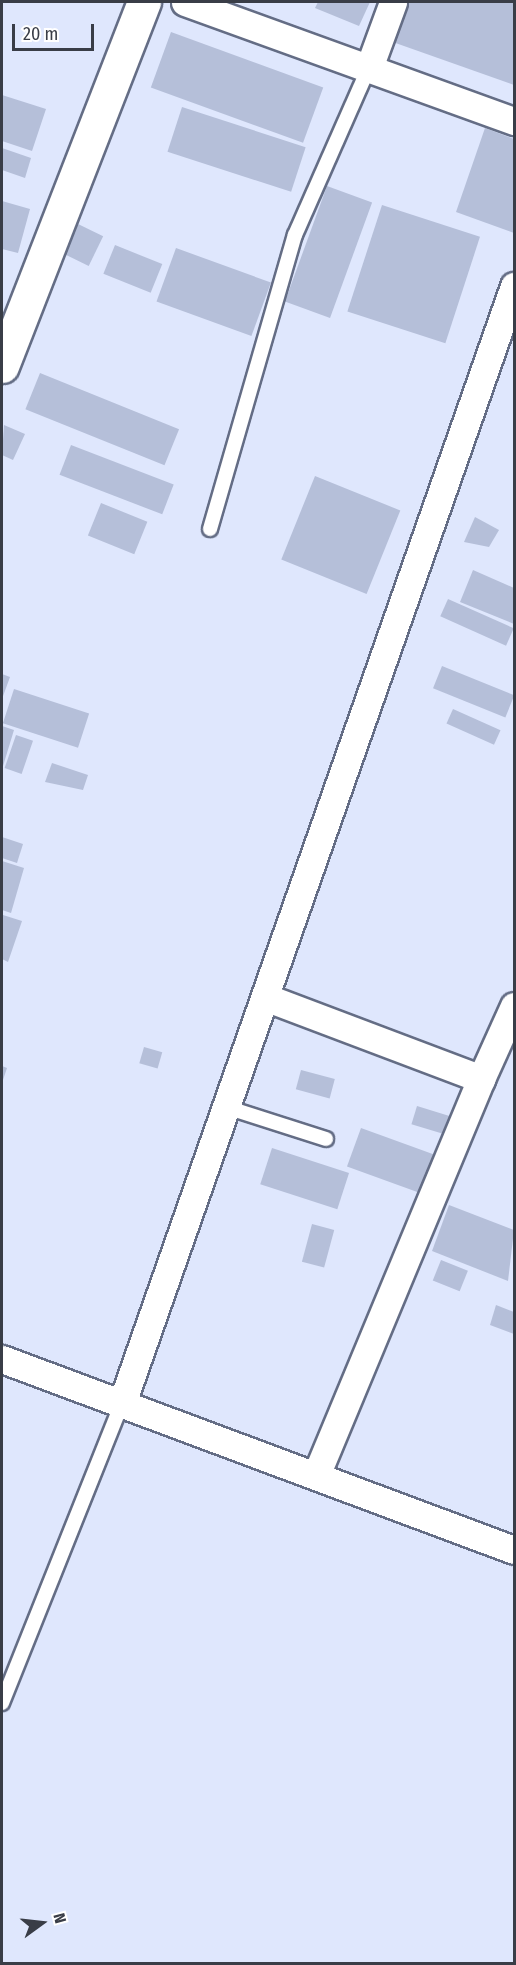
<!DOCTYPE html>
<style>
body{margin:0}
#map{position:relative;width:516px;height:1965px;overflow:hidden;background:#dfe7fd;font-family:"Fira Sans Condensed",sans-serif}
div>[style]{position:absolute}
.building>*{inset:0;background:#b5bfd9;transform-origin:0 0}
.roads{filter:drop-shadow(2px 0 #646d85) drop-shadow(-2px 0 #646d85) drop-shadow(0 2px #646d85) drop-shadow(0 -2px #646d85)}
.lane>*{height:14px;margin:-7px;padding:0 7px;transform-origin:7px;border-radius:7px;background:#fff}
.street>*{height:27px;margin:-13.5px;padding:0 13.5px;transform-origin:13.5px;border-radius:13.5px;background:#fff}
.secondary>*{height:33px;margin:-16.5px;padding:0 16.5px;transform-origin:16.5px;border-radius:16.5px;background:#fff}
span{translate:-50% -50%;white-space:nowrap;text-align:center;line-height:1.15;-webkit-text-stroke:5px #fff;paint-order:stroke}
.frame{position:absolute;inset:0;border:3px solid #393d47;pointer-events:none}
.north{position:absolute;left:12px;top:1893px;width:60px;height:60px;-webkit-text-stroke:4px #fff;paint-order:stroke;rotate:75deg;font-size:16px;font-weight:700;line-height:24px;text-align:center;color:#393d47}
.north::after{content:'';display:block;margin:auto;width:21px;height:27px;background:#393d47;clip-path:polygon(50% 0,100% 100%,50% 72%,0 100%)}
.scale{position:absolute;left:12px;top:24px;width:82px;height:27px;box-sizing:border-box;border:3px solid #393d47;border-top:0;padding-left:8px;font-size:18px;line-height:21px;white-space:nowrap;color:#393d47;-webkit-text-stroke:4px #fff;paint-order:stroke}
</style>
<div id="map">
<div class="building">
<i style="clip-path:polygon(318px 2px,370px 2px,359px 26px,315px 8px)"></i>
<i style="clip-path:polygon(400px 2px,514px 2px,514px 85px,387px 40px)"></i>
<i style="left:171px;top:32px;width:162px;height:59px;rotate:20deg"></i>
<i style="clip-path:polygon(2px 95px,46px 109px,32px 151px,2px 141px)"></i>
<i style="left:182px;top:107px;width:130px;height:47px;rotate:18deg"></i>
<i style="clip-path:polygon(485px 128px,514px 139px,514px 233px,456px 212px)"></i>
<i style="clip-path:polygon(2px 148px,31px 158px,25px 178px,2px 170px)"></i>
<i style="left:327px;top:186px;width:48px;height:123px;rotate:20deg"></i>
<i style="clip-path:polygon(2px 201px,30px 209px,18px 253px,2px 249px)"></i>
<i style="left:382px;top:205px;width:103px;height:112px;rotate:18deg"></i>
<i style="left:78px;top:224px;width:28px;height:33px;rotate:26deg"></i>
<i style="left:115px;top:245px;width:51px;height:31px;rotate:22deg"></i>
<i style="left:176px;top:248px;width:101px;height:57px;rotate:20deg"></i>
<i style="left:40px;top:373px;width:150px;height:39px;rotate:22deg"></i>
<i style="clip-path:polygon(4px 425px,25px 434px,13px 460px,2px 455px)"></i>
<i style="left:71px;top:445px;width:110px;height:32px;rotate:21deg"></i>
<i style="left:315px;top:476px;width:92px;height:90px;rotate:22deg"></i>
<i style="left:101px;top:503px;width:50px;height:35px;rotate:22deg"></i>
<i style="clip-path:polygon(475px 517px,499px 530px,489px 547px,464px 542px)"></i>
<i style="clip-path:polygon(473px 570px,514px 588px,514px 624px,460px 602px)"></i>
<i style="left:448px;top:599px;width:72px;height:19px;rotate:24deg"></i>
<i style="left:442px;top:666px;width:78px;height:24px;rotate:22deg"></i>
<i style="clip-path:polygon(2px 674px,10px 677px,2px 699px)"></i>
<i style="left:14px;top:689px;width:79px;height:36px;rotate:18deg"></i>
<i style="left:453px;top:709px;width:52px;height:16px;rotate:24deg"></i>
<i style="clip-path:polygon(2px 726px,14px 730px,3px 766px,2px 765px)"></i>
<i style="left:16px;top:735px;width:18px;height:35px;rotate:19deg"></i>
<i style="clip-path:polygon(52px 763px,88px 775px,83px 790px,45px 782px)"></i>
<i style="clip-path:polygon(2px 837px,23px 844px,17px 863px,2px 858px)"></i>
<i style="clip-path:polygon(2px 861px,24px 868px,11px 913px,2px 910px)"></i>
<i style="clip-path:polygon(3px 915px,22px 921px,8px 962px,2px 959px)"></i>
<i style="left:144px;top:1047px;width:19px;height:17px;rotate:16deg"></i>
<i style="clip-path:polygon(2px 1066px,7px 1068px,2px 1083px)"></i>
<i style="left:301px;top:1070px;width:35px;height:20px;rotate:15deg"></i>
<i style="left:417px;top:1106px;width:39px;height:19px;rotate:17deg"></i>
<i style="left:361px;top:1128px;width:77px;height:41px;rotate:20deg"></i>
<i style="left:272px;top:1148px;width:81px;height:38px;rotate:18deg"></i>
<i style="clip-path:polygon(449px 1205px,514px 1230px,508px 1281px,432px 1251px)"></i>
<i style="left:312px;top:1224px;width:23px;height:39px;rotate:15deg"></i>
<i style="left:441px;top:1260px;width:29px;height:22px;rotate:22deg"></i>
<i style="clip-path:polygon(496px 1305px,514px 1312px,514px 1334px,490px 1325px)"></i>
</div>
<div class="roads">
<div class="lane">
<i style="left:210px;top:529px;width:306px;rotate:-73.9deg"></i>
<i style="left:295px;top:235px;width:186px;rotate:-66.2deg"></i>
<i style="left:226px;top:1107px;width:105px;rotate:17.7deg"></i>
<i style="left:2px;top:1703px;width:323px;rotate:-68.2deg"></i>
</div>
<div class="street">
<i style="left:185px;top:2px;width:350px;rotate:19.9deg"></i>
<i style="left:370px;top:65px;width:67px;rotate:-69.9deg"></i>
<i style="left:267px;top:998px;width:229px;rotate:20.7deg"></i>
<i style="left:481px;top:1079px;width:429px;rotate:112.6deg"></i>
<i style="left:481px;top:1079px;width:80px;rotate:-65.7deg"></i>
<i style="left:2px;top:1359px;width:546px;rotate:20.46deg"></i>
<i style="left:122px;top:1403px;width:1184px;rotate:-70.66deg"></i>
</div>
<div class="secondary">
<i style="left:2px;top:366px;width:391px;rotate:-68.7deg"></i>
</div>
</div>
<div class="frame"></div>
<div class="north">N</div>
<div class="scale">20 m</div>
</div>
